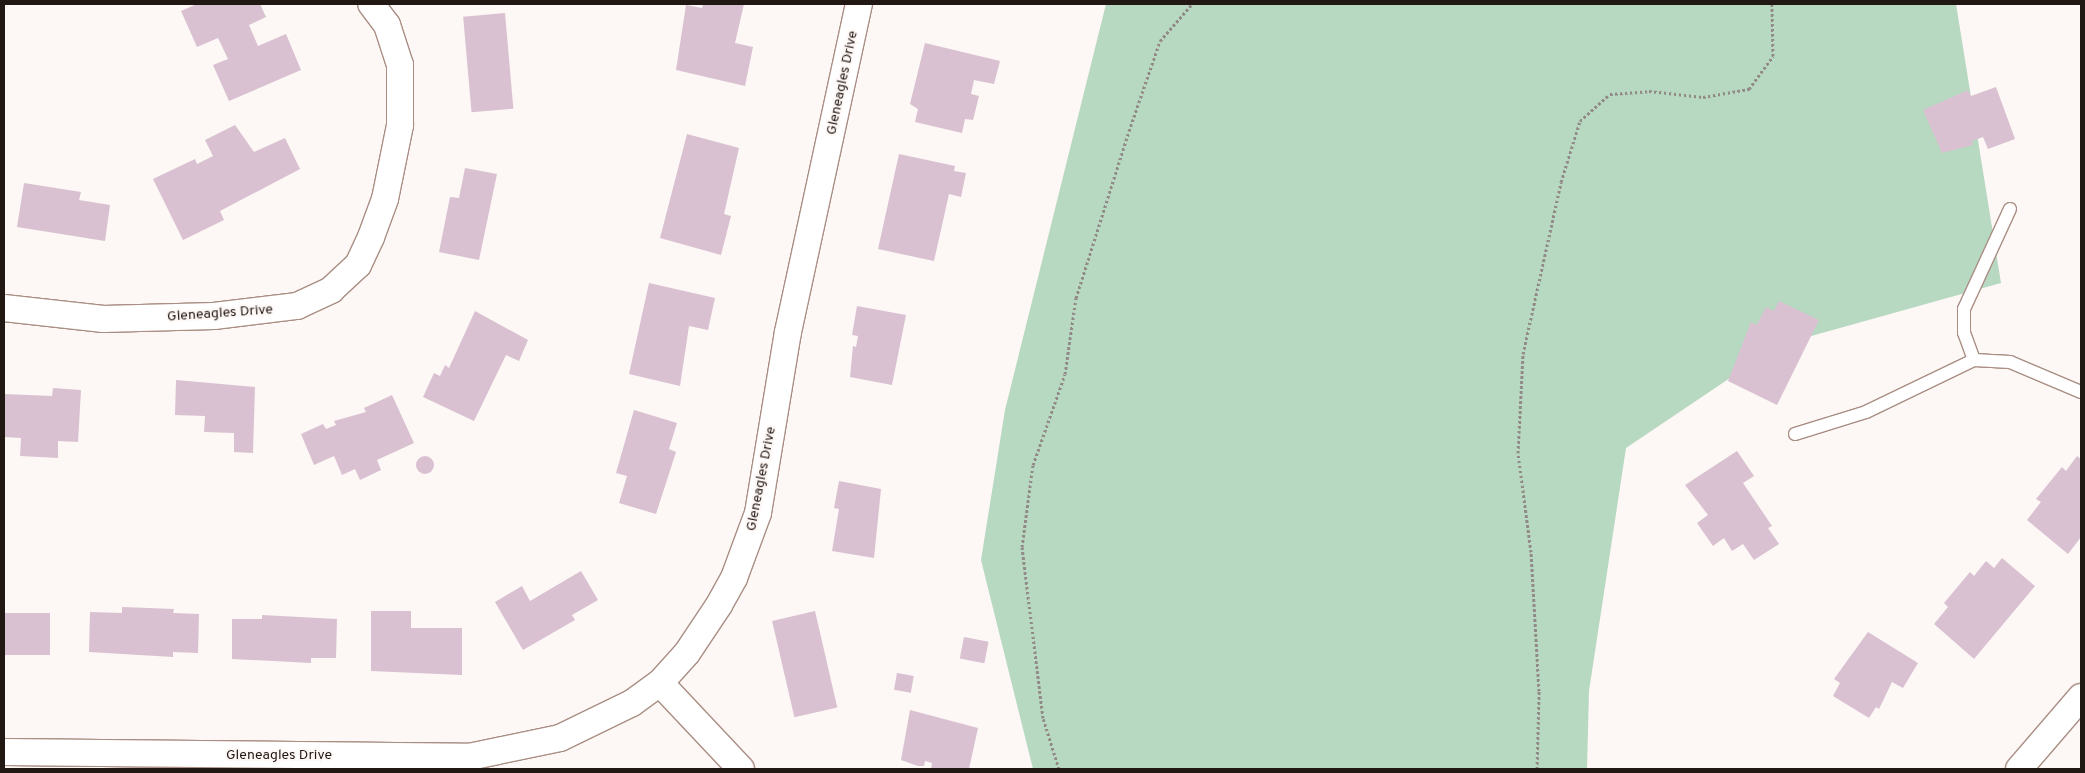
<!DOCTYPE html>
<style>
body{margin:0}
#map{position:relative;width:2085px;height:773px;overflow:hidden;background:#fdf7f5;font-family:Overpass,sans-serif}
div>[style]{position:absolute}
.green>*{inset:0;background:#b7d8c1}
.building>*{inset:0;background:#d9c1d1;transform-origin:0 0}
.round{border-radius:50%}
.path>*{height:3px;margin-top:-1.5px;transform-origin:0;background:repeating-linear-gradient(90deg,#928a87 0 2.5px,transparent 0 5px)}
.roads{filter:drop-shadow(1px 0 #a98e84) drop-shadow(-1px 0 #a98e84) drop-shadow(0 1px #a98e84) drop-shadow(0 -1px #a98e84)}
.lane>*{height:12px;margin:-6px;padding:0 6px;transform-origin:6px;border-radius:6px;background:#fff}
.street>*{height:26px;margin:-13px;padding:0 13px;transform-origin:13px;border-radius:13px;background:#fff}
span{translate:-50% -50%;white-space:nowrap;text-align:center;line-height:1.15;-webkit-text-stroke:4px #fdf7f5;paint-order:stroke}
.street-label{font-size:14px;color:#211713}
.frame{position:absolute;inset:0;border:5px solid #211713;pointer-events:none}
</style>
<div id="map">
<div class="green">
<i style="clip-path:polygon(1106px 4px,1956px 4px,2001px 283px,1779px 345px,1626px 448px,1589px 691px,1587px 769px,1033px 769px,981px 560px,1005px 410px)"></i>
</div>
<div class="building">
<i style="clip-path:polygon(197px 4px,260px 4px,266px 17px,249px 25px,258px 46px,286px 34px,301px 70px,229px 101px,213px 65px,228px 59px,218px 38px,197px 47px,181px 11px)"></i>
<i style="clip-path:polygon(703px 4px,744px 4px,735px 43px,753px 47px,745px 86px,676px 70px,686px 5px,702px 8px)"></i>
<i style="left:505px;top:13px;width:96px;height:42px;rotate:85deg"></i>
<i style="clip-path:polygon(925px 43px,1000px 61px,994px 84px,974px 80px,971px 94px,979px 96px,973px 120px,965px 119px,962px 133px,915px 122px,918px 109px,910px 104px)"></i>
<i style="clip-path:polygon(1996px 87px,2015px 139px,1988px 149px,1983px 137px,1972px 141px,1973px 145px,1942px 153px,1923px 110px,1968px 90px,1971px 96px)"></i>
<i style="clip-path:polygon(235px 125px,254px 152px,285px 138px,300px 169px,220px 211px,224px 220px,183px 240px,153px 179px,195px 159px,197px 164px,213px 156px,205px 140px)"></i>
<i style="clip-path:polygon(687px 134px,739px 148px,724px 214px,731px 216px,721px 255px,660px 238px)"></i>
<i style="clip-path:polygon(899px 154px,955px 166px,954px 171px,966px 173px,961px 197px,949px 194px,934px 261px,878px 249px)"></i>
<i style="clip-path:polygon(465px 168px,497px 174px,479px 260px,439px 252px,450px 197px,459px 198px)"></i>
<i style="clip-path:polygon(24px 183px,81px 192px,79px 200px,110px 205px,105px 241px,17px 227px)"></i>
<i style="clip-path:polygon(649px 283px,715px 298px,708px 330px,689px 326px,680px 386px,629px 374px)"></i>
<i style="clip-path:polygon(1779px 301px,1819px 320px,1777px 405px,1728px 381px,1751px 322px,1757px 325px,1766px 307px,1774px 311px)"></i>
<i style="clip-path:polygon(857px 306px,906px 315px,892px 385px,850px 377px,853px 346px,856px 347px,858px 336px,852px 335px)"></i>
<i style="clip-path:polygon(475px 311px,528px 340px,519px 361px,506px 355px,474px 421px,423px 397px,434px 373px,440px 376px,445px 365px,449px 368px)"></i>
<i style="clip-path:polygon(176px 380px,255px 387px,253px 453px,234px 452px,234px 433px,204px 432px,205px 416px,175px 415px)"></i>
<i style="clip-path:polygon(53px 388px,81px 390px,78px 442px,58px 441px,58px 458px,20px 456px,21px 438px,4px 437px,4px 394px,52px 396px)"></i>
<i style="clip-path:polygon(392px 395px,414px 443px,377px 460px,381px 470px,360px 480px,355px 469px,342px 475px,334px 456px,314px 465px,301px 434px,323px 424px,326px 429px,336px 425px,334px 421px,366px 412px,364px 408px)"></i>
<i style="clip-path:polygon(634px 410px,677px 423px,669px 449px,676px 452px,656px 514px,619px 503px,627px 476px,616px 473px)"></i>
<i style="clip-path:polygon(1737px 451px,1754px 476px,1743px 483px,1772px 526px,1768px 528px,1779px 544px,1754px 560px,1743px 544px,1732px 551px,1724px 538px,1713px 546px,1697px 523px,1708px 515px,1685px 485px)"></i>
<i style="clip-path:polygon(2077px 456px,2081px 459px,2081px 537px,2068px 554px,2027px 520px,2041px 502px,2036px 499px,2062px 467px,2066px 471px)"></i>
<i class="round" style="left:416px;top:456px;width:18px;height:18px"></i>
<i style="clip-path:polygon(839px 481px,881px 489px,874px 558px,832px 551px,839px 509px,834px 508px)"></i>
<i style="clip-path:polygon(2002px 558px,2035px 586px,1974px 659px,1934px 624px,1948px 607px,1944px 603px,1970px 572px,1974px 576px,1986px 561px,1994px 568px)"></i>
<i style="clip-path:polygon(581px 571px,598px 600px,572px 615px,575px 620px,523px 650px,495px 602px,522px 586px,530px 601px)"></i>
<i style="clip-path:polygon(122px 607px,174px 609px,173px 613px,199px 614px,198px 653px,173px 652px,173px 657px,89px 652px,90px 612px,122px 613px)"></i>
<i style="clip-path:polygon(371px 611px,411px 611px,411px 628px,462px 628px,462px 675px,371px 671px)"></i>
<i style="left:815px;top:611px;width:99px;height:44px;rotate:77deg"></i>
<i style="left:4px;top:613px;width:46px;height:42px"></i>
<i style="clip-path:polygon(262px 615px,337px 619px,336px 658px,311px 658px,311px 663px,232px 659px,232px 619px,262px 619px)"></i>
<i style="clip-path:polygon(1868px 632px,1918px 663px,1903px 688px,1892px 682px,1879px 709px,1876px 707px,1869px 718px,1833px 696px,1840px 683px,1834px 679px)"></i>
<i style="left:964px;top:637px;width:25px;height:22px;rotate:11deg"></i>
<i style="left:897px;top:673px;width:17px;height:17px;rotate:10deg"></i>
<i style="clip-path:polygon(910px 710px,978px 728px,969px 769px,931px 769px,932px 763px,925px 761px,924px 766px,918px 766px,901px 760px)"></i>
</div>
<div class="path">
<i style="left:1059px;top:769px;width:53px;rotate:-107.4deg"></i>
<i style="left:1043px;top:718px;width:172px;rotate:-97deg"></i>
<i style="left:1022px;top:547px;width:83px;rotate:-82.4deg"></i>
<i style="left:1033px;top:465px;width:96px;rotate:-70.6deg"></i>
<i style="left:1065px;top:374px;width:77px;rotate:-81.8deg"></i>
<i style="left:1076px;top:298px;width:175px;rotate:-72.4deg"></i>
<i style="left:1129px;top:131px;width:95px;rotate:-71deg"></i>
<i style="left:1160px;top:41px;width:49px;rotate:-49.1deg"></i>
<i style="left:1537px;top:769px;width:78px;rotate:-88.5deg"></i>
<i style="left:1539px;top:691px;width:139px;rotate:-93.3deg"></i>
<i style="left:1531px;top:552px;width:100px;rotate:-97.5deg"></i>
<i style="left:1518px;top:453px;width:99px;rotate:-87.1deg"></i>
<i style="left:1523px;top:354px;width:176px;rotate:-77.5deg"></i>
<i style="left:1561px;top:182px;width:64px;rotate:-72.7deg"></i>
<i style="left:1580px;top:121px;width:40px;rotate:-42deg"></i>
<i style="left:1610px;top:94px;width:39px;rotate:-4deg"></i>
<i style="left:1649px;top:91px;width:54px;rotate:6.3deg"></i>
<i style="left:1703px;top:97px;width:47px;rotate:-9.9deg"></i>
<i style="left:1749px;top:89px;width:41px;rotate:-54deg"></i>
<i style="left:1773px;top:56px;width:52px;rotate:-91.1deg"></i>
</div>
<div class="roads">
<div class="lane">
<i style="left:1974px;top:360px;width:29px;rotate:-110deg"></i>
<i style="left:1964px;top:333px;width:24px;rotate:-90deg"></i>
<i style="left:1964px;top:309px;width:110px;rotate:-65.3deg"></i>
<i style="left:1795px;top:434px;width:74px;rotate:-17.2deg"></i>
<i style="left:1866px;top:412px;width:120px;rotate:-25.7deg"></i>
<i style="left:1974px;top:360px;width:36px;rotate:3deg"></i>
<i style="left:2010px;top:362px;width:77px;rotate:22.9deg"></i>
</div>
<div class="street">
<i style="left:4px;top:308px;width:100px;rotate:6.3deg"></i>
<i style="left:103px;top:319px;width:111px;rotate:-1.5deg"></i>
<i style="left:214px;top:316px;width:84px;rotate:-6.9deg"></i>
<i style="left:297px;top:306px;width:38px;rotate:-25deg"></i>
<i style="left:331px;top:290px;width:37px;rotate:-43deg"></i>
<i style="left:358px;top:265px;width:31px;rotate:-65deg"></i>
<i style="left:371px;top:237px;width:40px;rotate:-69.8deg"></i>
<i style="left:385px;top:199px;width:76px;rotate:-78.5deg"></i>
<i style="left:400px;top:125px;width:60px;rotate:-90deg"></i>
<i style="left:400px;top:65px;width:42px;rotate:-108deg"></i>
<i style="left:387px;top:25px;width:26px;rotate:-127deg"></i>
<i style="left:660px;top:683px;width:118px;rotate:46.7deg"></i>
<i style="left:4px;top:752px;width:465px;rotate:0.6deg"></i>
<i style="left:469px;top:757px;width:93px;rotate:-11.8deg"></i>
<i style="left:560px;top:738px;width:80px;rotate:-25.9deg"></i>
<i style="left:632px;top:703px;width:34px;rotate:-36deg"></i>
<i style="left:660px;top:683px;width:40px;rotate:-48deg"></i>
<i style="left:687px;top:653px;width:58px;rotate:-56.3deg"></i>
<i style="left:719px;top:605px;width:31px;rotate:-61deg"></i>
<i style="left:734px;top:578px;width:69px;rotate:-69.7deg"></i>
<i style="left:758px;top:513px;width:183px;rotate:-80.6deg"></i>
<i style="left:788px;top:332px;width:336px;rotate:-77.8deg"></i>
<i style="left:2019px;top:769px;width:95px;rotate:-49.3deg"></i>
</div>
</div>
<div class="street-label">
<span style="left:843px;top:83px;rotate:-78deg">Gleneagles Drive</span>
<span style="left:220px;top:314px;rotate:-4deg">Gleneagles Drive</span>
<span style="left:762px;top:479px;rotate:-79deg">Gleneagles Drive</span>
<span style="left:279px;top:756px">Gleneagles Drive</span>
</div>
<div class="frame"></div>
</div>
